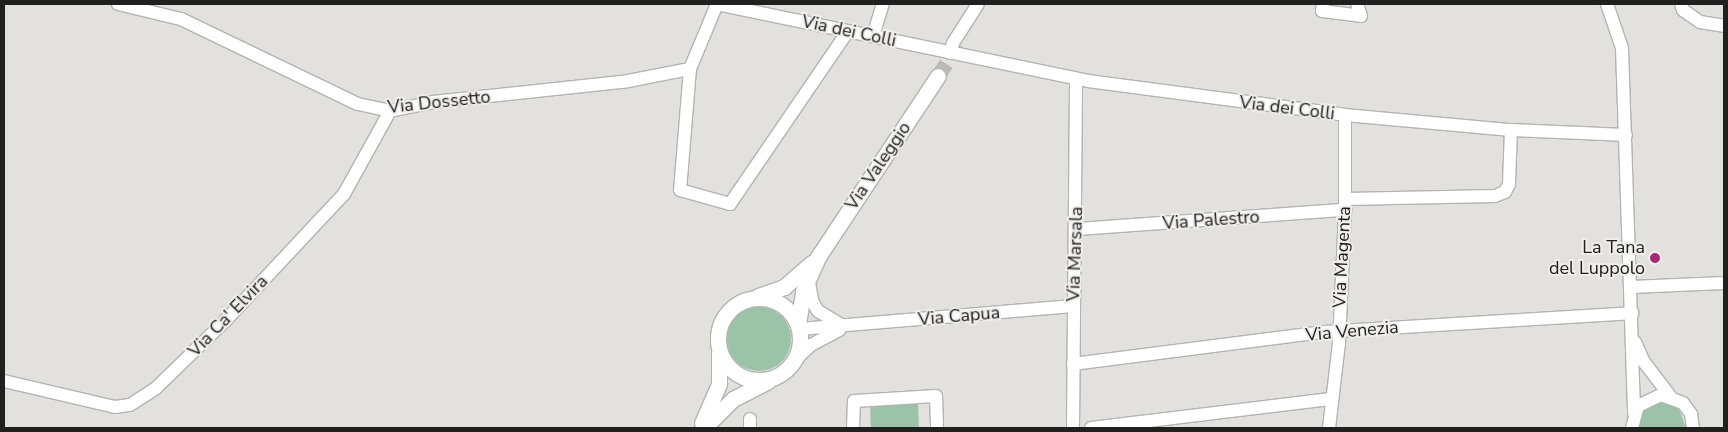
<!DOCTYPE html>
<style>
body{margin:0}
#map{position:relative;width:1728px;height:432px;overflow:hidden;background:#e2e1dd;font-family:"Nunito Sans",sans-serif}
div>[style]{position:absolute}
.green>*{inset:0;background:#9ac3a8;transform-origin:0 0}
.round{border-radius:50%}
.major-tunnel>*{height:15px;margin-top:-7.5px;transform-origin:0;background:repeating-linear-gradient(90deg,#bbbab7 0 15px,transparent 0 23px)}
.roads{filter:drop-shadow(1px 0 #b4b3b0) drop-shadow(-1px 0 #b4b3b0) drop-shadow(0 1px #b4b3b0) drop-shadow(0 -1px #b4b3b0)}
.minor>*{height:12px;margin:-6px;padding:0 6px;transform-origin:6px;border-radius:6px;background:#fff}
.major>*{height:15px;margin:-7.5px;padding:0 7.5px;transform-origin:7.5px;border-radius:7.5px;background:#fff}
.major>.ring{margin:-7.5px;padding:0;box-sizing:content-box;background:none;border:15px solid #fff;border-radius:50%}
.dots>*{width:14px;height:14px;translate:-50% -50%;box-sizing:border-box;border:2px solid #efeeeb;border-radius:50%}
span{translate:-50% -50%;white-space:nowrap;text-align:center;line-height:1.15;-webkit-text-stroke:4px #efeeeb;paint-order:stroke}
.street-label{font-size:18px;color:#20201f}
.poi-label{font-size:18px;color:#20201f}
.right{translate:-100% -50%;text-align:right}
.frame{position:absolute;inset:0;border:5px solid #20201f;pointer-events:none}
</style>
<div id="map">
<div class="green">
<i class="round" style="left:727px;top:307px;width:64px;height:64px"></i>
<i style="left:918px;top:402px;width:26px;height:48px;rotate:88deg"></i>
<i style="clip-path:polygon(1664px 402px,1679px 409px,1686px 428px,1638px 428px,1642px 412px,1656px 403px)"></i>
</div>
<div class="major-tunnel">
<i style="left:938px;top:76px;width:42px;rotate:-56.7deg"></i>
</div>
<div class="roads">
<div class="minor">
<i style="left:118px;top:4px;width:65px;rotate:13.4deg"></i>
<i style="left:181px;top:19px;width:196px;rotate:25.7deg"></i>
<i style="left:358px;top:104px;width:33px;rotate:12deg"></i>
<i style="left:390px;top:111px;width:44px;rotate:-11.8deg"></i>
<i style="left:433px;top:102px;width:196px;rotate:-6.1deg"></i>
<i style="left:628px;top:81px;width:63px;rotate:-11deg"></i>
<i style="left:717px;top:4px;width:379px;rotate:11.7deg"></i>
<i style="left:1088px;top:81px;width:259px;rotate:7.5deg"></i>
<i style="left:1345px;top:115px;width:167px;rotate:5.2deg"></i>
<i style="left:1511px;top:130px;width:115px;rotate:2.5deg"></i>
<i style="left:717px;top:4px;width:70px;rotate:112.6deg"></i>
<i style="left:690px;top:69px;width:121px;rotate:94.7deg"></i>
<i style="left:680px;top:190px;width:52px;rotate:15.6deg"></i>
<i style="left:730px;top:204px;width:209px;rotate:-55.7deg"></i>
<i style="left:1323px;top:4px;width:7px;rotate:98deg"></i>
<i style="left:1322px;top:11px;width:39px;rotate:7deg"></i>
<i style="left:1361px;top:16px;width:13px;rotate:-108deg"></i>
<i style="left:1607px;top:4px;width:46px;rotate:71.2deg"></i>
<i style="left:1622px;top:48px;width:366px;rotate:88.1deg"></i>
<i style="left:1681px;top:4px;width:6px;rotate:72deg"></i>
<i style="left:1683px;top:10px;width:21px;rotate:35deg"></i>
<i style="left:1700px;top:22px;width:24px;rotate:9deg"></i>
<i style="left:873px;top:36px;width:34px;rotate:-73deg"></i>
<i style="left:950px;top:53px;width:10px;rotate:-73deg"></i>
<i style="left:953px;top:43px;width:46px;rotate:-57.3deg"></i>
<i style="left:1345px;top:199px;width:150px;rotate:-1.1deg"></i>
<i style="left:1495px;top:196px;width:11px;rotate:-22deg"></i>
<i style="left:1505px;top:192px;width:9px;rotate:-63deg"></i>
<i style="left:1509px;top:184px;width:54px;rotate:-87.9deg"></i>
<i style="left:1077px;top:229px;width:269px;rotate:-4.1deg"></i>
<i style="left:808px;top:278px;width:25px;rotate:79deg"></i>
<i style="left:813px;top:303px;width:9px;rotate:58deg"></i>
<i style="left:818px;top:311px;width:29px;rotate:31deg"></i>
<i style="left:1631px;top:287px;width:93px;rotate:-2.5deg"></i>
<i style="left:800px;top:329px;width:274px;rotate:-4.8deg"></i>
<i style="left:1635px;top:342px;width:22px;rotate:66deg"></i>
<i style="left:1644px;top:362px;width:43px;rotate:52.6deg"></i>
<i style="left:796px;top:359px;width:21px;rotate:-43deg"></i>
<i style="left:811px;top:345px;width:32px;rotate:-28deg"></i>
<i style="left:1073px;top:364px;width:251px;rotate:-7.3deg"></i>
<i style="left:1322px;top:332px;width:311px;rotate:-3.5deg"></i>
<i style="left:4px;top:381px;width:114px;rotate:13.2deg"></i>
<i style="left:115px;top:407px;width:15px;rotate:-8deg"></i>
<i style="left:130px;top:405px;width:31px;rotate:-33deg"></i>
<i style="left:156px;top:388px;width:98px;rotate:-44.2deg"></i>
<i style="left:226px;top:320px;width:173px;rotate:-46.9deg"></i>
<i style="left:344px;top:194px;width:95px;rotate:-61deg"></i>
<i style="left:750px;top:419px;width:9px;rotate:90deg"></i>
<i style="left:853px;top:428px;width:27px;rotate:-88deg"></i>
<i style="left:854px;top:401px;width:82px;rotate:-3.5deg"></i>
<i style="left:936px;top:396px;width:32px;rotate:88deg"></i>
<i style="left:1073px;top:428px;width:349px;rotate:-89.5deg"></i>
<i style="left:1091px;top:428px;width:243px;rotate:-6.9deg"></i>
<i style="left:1329px;top:428px;width:86px;rotate:-83.3deg"></i>
<i style="left:1339px;top:343px;width:133px;rotate:-87.4deg"></i>
<i style="left:1345px;top:210px;width:95px;rotate:-90deg"></i>
<i style="left:1632px;top:428px;width:23px;rotate:-75deg"></i>
<i style="left:1638px;top:406px;width:25px;rotate:-26deg"></i>
<i style="left:1661px;top:395px;width:23px;rotate:20deg"></i>
<i style="left:1683px;top:403px;width:14px;rotate:54deg"></i>
<i style="left:1691px;top:414px;width:14px;rotate:82deg"></i>
</div>
<div class="major">
<i style="left:758px;top:296px;width:28px;rotate:-19deg"></i>
<i style="left:784px;top:287px;width:37px;rotate:-41deg"></i>
<i class="ring" style="left:718px;top:298px;width:67px;height:67px"></i>
<i style="left:798px;top:324px;width:33px;rotate:-81deg"></i>
<i style="left:803px;top:291px;width:37px;rotate:-66deg"></i>
<i style="left:818px;top:257px;width:217px;rotate:-56.5deg"></i>
<i style="left:702px;top:423px;width:43px;rotate:-66.4deg"></i>
<i style="left:719px;top:384px;width:30px;rotate:-90deg"></i>
<i style="left:704px;top:428px;width:41px;rotate:-45deg"></i>
<i style="left:733px;top:399px;width:39px;rotate:-27deg"></i>
</div>
</div>
<div class="dots">
<i style="left:1655px;top:258px;background:#a92876"></i>
</div>
<div class="street-label">
<span style="left:849px;top:31px;rotate:12deg">Via dei Colli</span>
<span style="left:439px;top:102px;rotate:-6deg">Via Dossetto</span>
<span style="left:1287px;top:108px;rotate:7deg">Via dei Colli</span>
<span style="left:878px;top:166px;rotate:-56deg">Via Valeggio</span>
<span style="left:1211px;top:220px;rotate:-4deg">Via Palestro</span>
<span style="left:1075px;top:254px;rotate:-88deg">Via Marsala</span>
<span style="left:1342px;top:257px;rotate:-87deg">Via Magenta</span>
<span style="left:228px;top:316px;rotate:-46deg">Via Ca' Elvira</span>
<span style="left:959px;top:316px;rotate:-5deg">Via Capua</span>
<span style="left:1352px;top:331px;rotate:-5deg">Via Venezia</span>
</div>
<div class="poi-label">
<span class="right" style="left:1645px;top:258px">La Tana<br>del Luppolo</span>
</div>
<div class="frame"></div>
</div>
